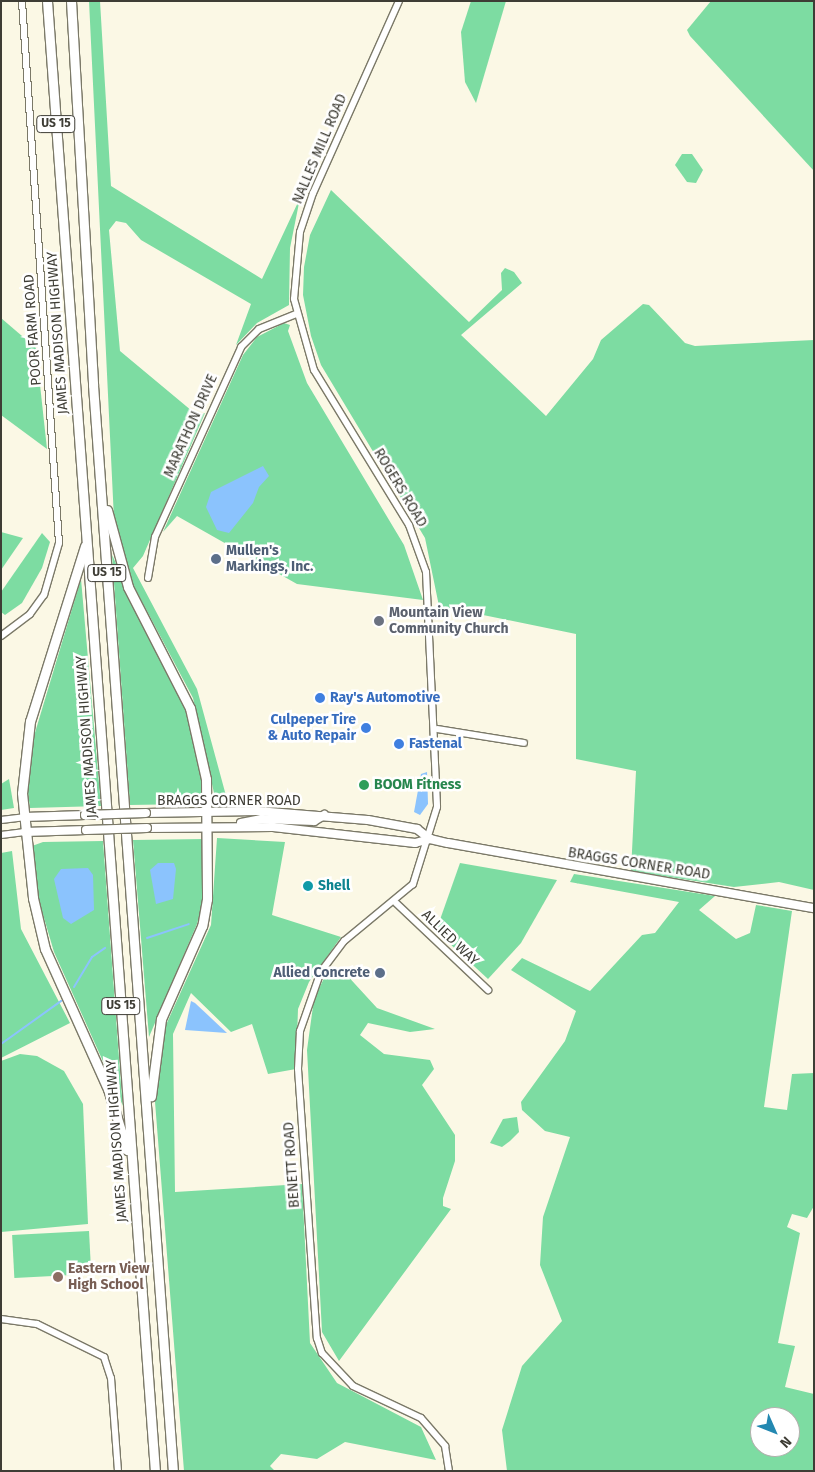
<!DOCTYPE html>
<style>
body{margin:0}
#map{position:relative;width:815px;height:1472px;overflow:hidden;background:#fbf8e5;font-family:"Fira Sans",sans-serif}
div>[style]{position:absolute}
.green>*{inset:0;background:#7ddca2;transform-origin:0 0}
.water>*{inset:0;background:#8bc3fd}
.stream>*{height:2px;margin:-1px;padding:0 1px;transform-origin:1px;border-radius:1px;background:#8bc3fd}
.roads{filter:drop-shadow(1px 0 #7b7968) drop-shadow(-1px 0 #7b7968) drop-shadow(0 1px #7b7968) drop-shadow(0 -1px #7b7968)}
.minor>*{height:6px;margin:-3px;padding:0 3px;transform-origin:3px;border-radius:3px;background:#fff}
.major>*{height:8px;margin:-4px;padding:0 4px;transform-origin:4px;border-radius:4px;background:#fff}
.highway>*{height:9px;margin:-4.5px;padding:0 4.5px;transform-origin:4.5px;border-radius:4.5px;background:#fff}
.bridges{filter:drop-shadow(1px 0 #7b7968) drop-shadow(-1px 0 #7b7968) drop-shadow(0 1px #7b7968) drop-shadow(0 -1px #7b7968)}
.major-bridge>*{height:8px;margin:-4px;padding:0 4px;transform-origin:4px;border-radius:4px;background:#fff}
.dots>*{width:14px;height:14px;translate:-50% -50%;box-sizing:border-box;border:2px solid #fff;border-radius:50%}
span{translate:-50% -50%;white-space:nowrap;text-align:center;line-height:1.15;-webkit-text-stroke:5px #fff;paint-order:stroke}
.shield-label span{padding:1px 4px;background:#fff;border:1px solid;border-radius:4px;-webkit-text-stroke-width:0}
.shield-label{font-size:12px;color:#3e3d35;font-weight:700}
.street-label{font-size:14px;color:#3e3d35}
.service-label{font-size:14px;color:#4e5e75;font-weight:700}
.left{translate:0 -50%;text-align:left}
.right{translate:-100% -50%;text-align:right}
.worship-label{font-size:14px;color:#5b616d;font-weight:700}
.shop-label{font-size:14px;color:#366cbe;font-weight:700}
.leisure-label{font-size:14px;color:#27864d;font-weight:700}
.culture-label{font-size:14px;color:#0d838f;font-weight:700}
.education-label{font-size:14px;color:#785e54;font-weight:700}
.frame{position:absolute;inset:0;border:2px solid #3e3d35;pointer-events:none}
.north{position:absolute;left:750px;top:1407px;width:50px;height:50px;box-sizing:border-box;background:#fff;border:1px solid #b2b1ae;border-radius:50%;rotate:134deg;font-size:14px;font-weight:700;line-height:20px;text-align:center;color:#3e3d35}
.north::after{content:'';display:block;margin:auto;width:18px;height:22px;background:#2388b1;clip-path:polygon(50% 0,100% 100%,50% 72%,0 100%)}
</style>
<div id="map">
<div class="green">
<i style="clip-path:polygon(89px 1px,100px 1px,111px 186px,262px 279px,300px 198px,290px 248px,289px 305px,257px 323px,236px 345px,251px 304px,141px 240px,126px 223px,116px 221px,109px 230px,120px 351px,198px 416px,205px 413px,143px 556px,133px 568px,197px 689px,228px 803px,214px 793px,193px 698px,130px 579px,114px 519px)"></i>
<i style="clip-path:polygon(471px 1px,506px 1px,476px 103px,465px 82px,461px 32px)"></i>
<i style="clip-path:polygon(711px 1px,814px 1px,814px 171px,690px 36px,687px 30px)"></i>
<i style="clip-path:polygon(682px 154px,692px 154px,703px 170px,696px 183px,687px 182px,675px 165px)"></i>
<i style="clip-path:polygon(331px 190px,469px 322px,502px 290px,501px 273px,505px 268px,514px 272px,522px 283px,461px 335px,546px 416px,593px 359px,601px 340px,643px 304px,649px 305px,685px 343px,695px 346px,814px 340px,814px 890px,779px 882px,734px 887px,631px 871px,636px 771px,576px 759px,576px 634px,439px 606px,425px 538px,321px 365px,311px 336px,303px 295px,304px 267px,310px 235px)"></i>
<i style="clip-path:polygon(1px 318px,36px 348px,47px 449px,1px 415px)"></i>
<i style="clip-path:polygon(284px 323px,290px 325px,288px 331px,307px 383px,404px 545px,423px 600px,297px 584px,177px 516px,163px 532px,243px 355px,257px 337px)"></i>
<i style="clip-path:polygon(1px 532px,23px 538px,1px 570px)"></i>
<i style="clip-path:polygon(42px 533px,50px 542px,42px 568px,22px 603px,5px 615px,1px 612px,1px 592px)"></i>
<i style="clip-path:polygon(112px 555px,188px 715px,203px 782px,203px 800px,191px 804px,130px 805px)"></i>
<i style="clip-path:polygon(81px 579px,101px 806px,30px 808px,27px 785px,34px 736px)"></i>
<i style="clip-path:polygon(9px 779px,14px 808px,1px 810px,1px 784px)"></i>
<i style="clip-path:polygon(217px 838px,285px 842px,272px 915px,341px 937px,309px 982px,298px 1009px,296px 1069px,268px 1074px,252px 1024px,231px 1032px,191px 993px,173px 1034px,175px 1192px,302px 1184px,310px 1343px,337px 1383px,421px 1427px,436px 1460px,345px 1442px,317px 1459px,281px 1454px,270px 1466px,275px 1471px,184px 1471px,154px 1089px,161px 1036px,211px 925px)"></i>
<i style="clip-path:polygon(205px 839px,204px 899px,197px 924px,149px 1037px,133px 840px)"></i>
<i style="clip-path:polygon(103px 841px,121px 1085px,123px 1106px,54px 952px,39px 901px,32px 852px,32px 846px,43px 842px)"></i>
<i style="clip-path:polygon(12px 851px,21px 929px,70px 1023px,1px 1058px,1px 853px)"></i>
<i style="clip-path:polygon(460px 863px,557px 880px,521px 943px,488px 979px,436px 931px)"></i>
<i style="clip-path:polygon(evenodd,574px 874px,715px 896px,699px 910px,736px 939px,750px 933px,756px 905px,792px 911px,764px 1107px,787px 1110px,792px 1074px,814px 1073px,814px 1206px,807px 1218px,792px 1214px,787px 1227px,800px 1233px,778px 1343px,795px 1346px,785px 1387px,814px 1394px,814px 1471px,507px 1471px,502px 1430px,522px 1366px,562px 1321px,540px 1265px,543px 1217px,570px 1137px,545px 1131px,522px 1110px,521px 1102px,565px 1041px,576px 1011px,511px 970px,522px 958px,590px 991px,642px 935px,655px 933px,679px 902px,570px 882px,574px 874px,760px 1417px,790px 1417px,790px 1447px,760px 1447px,760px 1417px)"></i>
<i style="clip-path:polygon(327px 972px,344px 972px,377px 1008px,435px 1029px,410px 1032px,368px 1023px,360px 1035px,384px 1054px,430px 1060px,434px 1069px,422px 1085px,455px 1135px,455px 1161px,443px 1198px,443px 1206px,451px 1209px,339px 1361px,322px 1332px,307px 1050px,314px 999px)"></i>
<i style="clip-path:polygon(20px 1054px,37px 1056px,64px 1071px,83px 1104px,88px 1224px,1px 1232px,1px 1061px)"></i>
<i style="clip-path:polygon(517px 1117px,519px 1132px,510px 1141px,502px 1147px,490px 1143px,503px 1119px)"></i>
<i style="left:89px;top:1231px;width:43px;height:77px;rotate:87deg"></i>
</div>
<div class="water">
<i style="clip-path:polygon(263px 466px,269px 476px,259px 487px,253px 503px,229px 533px,217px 530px,206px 507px,211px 492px)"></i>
<i style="clip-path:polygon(427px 772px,428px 804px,420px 815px,414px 812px,421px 774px)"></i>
<i style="clip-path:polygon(158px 863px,174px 863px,176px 869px,173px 899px,156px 904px,150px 870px)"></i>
<i style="clip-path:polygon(61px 869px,88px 868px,93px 875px,94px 910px,71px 924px,63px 918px,54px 879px)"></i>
<i style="clip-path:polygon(191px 1001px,195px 1003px,227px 1033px,185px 1030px)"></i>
</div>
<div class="stream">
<i style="left:147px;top:938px;width:44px;rotate:-18.4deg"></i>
<i style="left:74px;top:987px;width:35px;rotate:-59deg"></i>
<i style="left:92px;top:957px;width:16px;rotate:-35deg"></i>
<i style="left:1px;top:1044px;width:74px;rotate:-35.6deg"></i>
</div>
<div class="roads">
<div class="minor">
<i style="left:399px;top:1px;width:210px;rotate:114.1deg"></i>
<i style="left:313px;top:193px;width:41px;rotate:108.4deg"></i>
<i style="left:300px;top:232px;width:67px;rotate:95.1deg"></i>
<i style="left:294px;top:299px;width:74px;rotate:74.3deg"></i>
<i style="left:314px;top:370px;width:182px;rotate:58.5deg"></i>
<i style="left:409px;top:525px;width:50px;rotate:70.1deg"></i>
<i style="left:426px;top:572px;width:235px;rotate:87.3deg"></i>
<i style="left:437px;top:807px;width:81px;rotate:107.3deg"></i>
<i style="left:413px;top:884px;width:89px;rotate:140.4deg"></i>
<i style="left:344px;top:941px;width:38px;rotate:127deg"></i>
<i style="left:321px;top:971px;width:64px;rotate:109.3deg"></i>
<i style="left:300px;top:1031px;width:38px;rotate:93deg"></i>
<i style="left:298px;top:1069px;width:270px;rotate:86deg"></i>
<i style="left:317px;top:1338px;width:16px;rotate:72deg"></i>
<i style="left:322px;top:1353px;width:45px;rotate:46.8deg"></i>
<i style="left:353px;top:1386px;width:75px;rotate:25.2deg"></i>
<i style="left:421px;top:1418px;width:37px;rotate:49deg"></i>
<i style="left:445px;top:1446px;width:25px;rotate:81deg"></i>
<i style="left:148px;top:578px;width:42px;rotate:-80.3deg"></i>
<i style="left:155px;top:537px;width:209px;rotate:-65.6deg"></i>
<i style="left:241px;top:347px;width:25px;rotate:-45deg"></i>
<i style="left:259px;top:329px;width:40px;rotate:-22deg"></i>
<i style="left:1px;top:636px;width:36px;rotate:-37deg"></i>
<i style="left:30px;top:614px;width:24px;rotate:-54deg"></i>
<i style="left:44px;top:595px;width:54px;rotate:-73.9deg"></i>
<i style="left:59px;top:543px;width:543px;rotate:-93.91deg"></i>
<i style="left:437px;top:729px;width:88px;rotate:9.1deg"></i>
<i style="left:1px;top:820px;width:23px;rotate:-7deg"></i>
<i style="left:1px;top:835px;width:24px;rotate:-7deg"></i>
<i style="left:396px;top:903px;width:127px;rotate:43.4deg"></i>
<i style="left:1px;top:1319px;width:36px;rotate:8deg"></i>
<i style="left:37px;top:1324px;width:75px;rotate:26.2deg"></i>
<i style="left:104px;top:1357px;width:22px;rotate:72deg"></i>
<i style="left:111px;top:1378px;width:93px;rotate:85.7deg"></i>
</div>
<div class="major">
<i style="left:146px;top:813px;width:111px;rotate:-1deg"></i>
<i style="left:257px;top:811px;width:111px;rotate:4.6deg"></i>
<i style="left:368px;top:820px;width:50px;rotate:10.4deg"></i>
<i style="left:417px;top:829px;width:16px;rotate:38deg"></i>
<i style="left:430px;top:839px;width:18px;rotate:13deg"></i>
<i style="left:448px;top:843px;width:372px;rotate:10.1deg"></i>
<i style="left:24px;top:817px;width:61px;rotate:-1.9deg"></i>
<i style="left:241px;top:823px;width:21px;rotate:-11deg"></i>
<i style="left:262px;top:819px;width:52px;rotate:2.2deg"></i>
<i style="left:314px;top:821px;width:12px;rotate:-31deg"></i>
<i style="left:147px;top:828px;width:126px;rotate:-0.5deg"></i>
<i style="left:273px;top:827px;width:143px;rotate:6.4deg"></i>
<i style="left:415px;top:843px;width:16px;rotate:-15deg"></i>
<i style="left:25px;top:832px;width:61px;rotate:-1.9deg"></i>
</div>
<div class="highway">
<i style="left:47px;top:1px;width:1474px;rotate:85.8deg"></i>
<i style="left:71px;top:1px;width:385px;rotate:86.7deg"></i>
<i style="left:93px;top:385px;width:1089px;rotate:85.79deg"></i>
<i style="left:107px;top:510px;width:80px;rotate:74.7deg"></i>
<i style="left:128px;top:587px;width:136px;rotate:62.9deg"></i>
<i style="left:190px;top:708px;width:73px;rotate:77.3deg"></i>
<i style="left:206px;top:779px;width:120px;rotate:89.5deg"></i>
<i style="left:207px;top:899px;width:27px;rotate:100deg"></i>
<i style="left:202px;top:926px;width:102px;rotate:113.8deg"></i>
<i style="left:161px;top:1019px;width:78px;rotate:97.4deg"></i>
<i style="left:85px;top:546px;width:183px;rotate:107.4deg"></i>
<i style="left:30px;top:721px;width:72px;rotate:96.3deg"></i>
<i style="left:22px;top:793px;width:106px;rotate:84deg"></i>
<i style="left:33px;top:898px;width:52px;rotate:76.8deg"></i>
<i style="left:45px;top:949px;width:154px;rotate:65.8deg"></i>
<i style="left:108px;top:1089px;width:64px;rotate:72.7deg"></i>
</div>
</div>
<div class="bridges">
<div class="major-bridge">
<i style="left:85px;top:815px;width:61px;rotate:-1.9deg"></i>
<i style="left:86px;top:830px;width:61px;rotate:-1.9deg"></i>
</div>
</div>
<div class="dots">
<i style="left:216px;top:559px;background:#5c6f8a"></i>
<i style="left:379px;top:621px;background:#6b7280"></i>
<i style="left:320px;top:698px;background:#3f7fe0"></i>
<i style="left:366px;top:728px;background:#3f7fe0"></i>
<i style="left:399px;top:744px;background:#3f7fe0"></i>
<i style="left:364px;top:785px;background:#2e9e5b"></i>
<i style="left:308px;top:886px;background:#0f9aa8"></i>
<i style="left:380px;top:973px;background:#5c6f8a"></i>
<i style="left:58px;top:1277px;background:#8d6e63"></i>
</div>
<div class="shield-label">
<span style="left:56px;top:124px">US 15</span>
<span style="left:107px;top:573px">US 15</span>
<span style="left:121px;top:1006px">US 15</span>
</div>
<div class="street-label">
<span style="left:320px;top:149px;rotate:-67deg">NALLES MILL ROAD</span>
<span style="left:33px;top:330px;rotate:-94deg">POOR FARM ROAD</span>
<span style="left:58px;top:333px;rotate:-94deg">JAMES MADISON HIGHWAY</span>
<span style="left:191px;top:426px;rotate:-66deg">MARATHON DRIVE</span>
<span style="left:400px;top:488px;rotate:59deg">ROGERS ROAD</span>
<span style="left:87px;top:737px;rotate:-94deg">JAMES MADISON HIGHWAY</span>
<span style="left:229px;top:801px">BRAGGS CORNER ROAD</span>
<span style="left:639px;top:864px;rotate:9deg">BRAGGS CORNER ROAD</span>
<span style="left:450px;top:938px;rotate:44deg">ALLIED WAY</span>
<span style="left:117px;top:1141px;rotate:-94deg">JAMES MADISON HIGHWAY</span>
<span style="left:292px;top:1165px;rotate:-94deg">BENETT ROAD</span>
</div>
<div class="service-label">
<span class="left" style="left:226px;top:559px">Mullen's<br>Markings, Inc.</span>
<span class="right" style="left:370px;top:973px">Allied Concrete</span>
</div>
<div class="worship-label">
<span class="left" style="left:389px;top:621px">Mountain View<br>Community Church</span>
</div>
<div class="shop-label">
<span class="left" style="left:330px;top:698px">Ray's Automotive</span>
<span class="right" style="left:356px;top:728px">Culpeper Tire<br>&amp; Auto Repair</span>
<span class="left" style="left:409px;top:744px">Fastenal</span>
</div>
<div class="leisure-label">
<span class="left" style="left:374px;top:785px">BOOM Fitness</span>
</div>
<div class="culture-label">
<span class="left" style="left:318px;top:886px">Shell</span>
</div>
<div class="education-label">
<span class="left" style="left:68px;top:1277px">Eastern View<br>High School</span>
</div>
<div class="frame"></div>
<div class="north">N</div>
</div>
